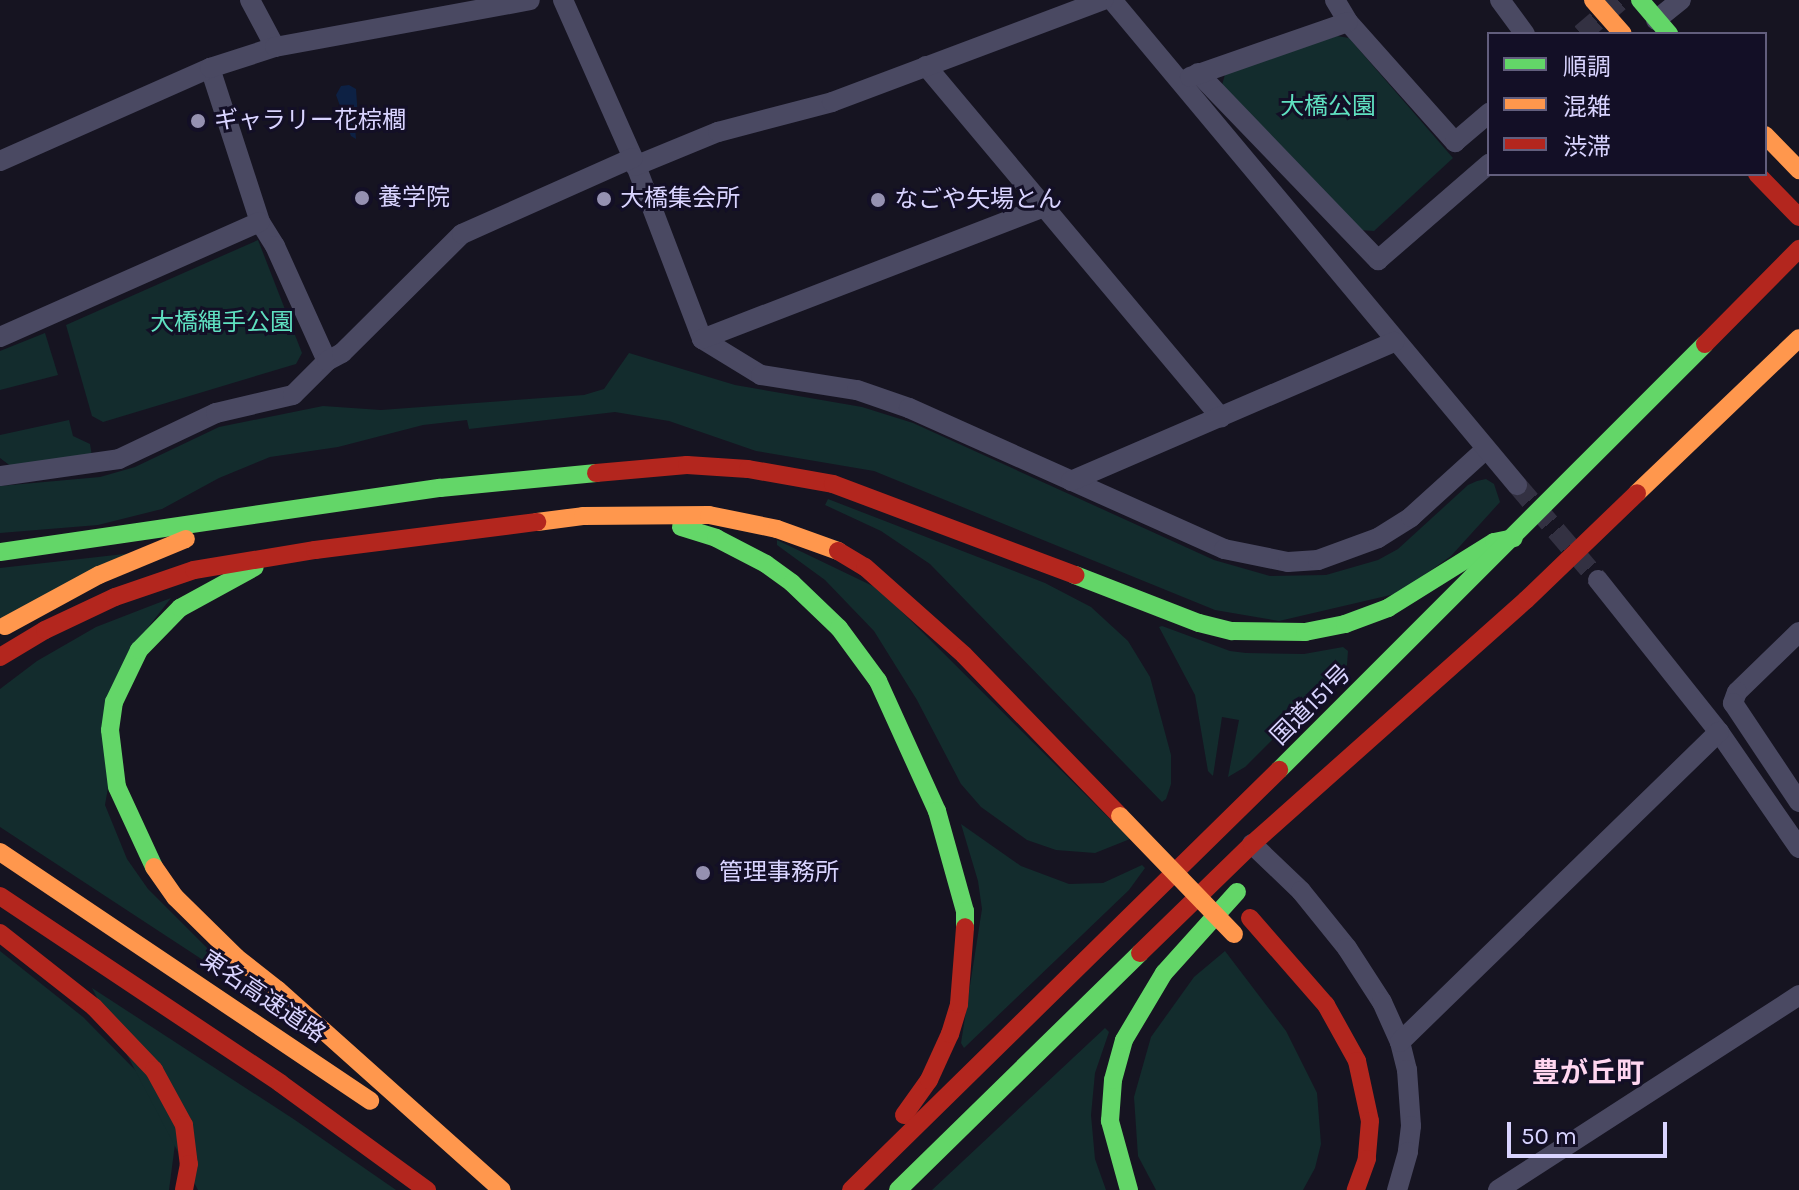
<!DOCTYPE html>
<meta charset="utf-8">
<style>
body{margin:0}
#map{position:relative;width:1799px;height:1190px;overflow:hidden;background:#161421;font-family:Karla,"Noto Sans JP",sans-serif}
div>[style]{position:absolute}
.green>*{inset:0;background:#132c2d}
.water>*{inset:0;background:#0d2144}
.street-tunnel>*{height:20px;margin-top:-10px;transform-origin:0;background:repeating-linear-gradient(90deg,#333142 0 20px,transparent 0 30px)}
.street>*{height:20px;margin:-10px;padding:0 10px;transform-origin:10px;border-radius:10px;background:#4a4962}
.fast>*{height:18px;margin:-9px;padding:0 9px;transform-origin:9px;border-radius:9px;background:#63d668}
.slow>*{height:18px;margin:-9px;padding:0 9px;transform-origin:9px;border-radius:9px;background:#ff974d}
.jam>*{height:18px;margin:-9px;padding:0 9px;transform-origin:9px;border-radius:9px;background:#b3261e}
.slow-bridge>*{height:18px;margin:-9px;padding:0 9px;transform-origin:9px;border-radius:9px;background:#ff974d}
.dots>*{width:22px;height:22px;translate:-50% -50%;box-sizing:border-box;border:4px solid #130f26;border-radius:50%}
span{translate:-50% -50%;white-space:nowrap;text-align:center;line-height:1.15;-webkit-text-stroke:6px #130f26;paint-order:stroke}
.park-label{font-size:24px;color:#5fe0c0}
.poi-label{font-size:24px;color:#d9d4ff}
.left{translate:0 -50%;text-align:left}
.street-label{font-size:24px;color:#d9d4ff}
.quarter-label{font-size:28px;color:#ffd6f0;font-weight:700}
.legend{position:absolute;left:1487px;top:32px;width:280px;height:144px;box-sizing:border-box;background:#130f26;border:2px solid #625e7d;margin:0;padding:10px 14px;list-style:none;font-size:24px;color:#d9d4ff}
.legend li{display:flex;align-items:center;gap:16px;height:40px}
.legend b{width:40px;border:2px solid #625e7d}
.scale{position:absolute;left:1507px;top:1122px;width:160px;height:36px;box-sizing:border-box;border:4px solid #d9d4ff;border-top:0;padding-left:10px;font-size:24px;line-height:28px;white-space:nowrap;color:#d9d4ff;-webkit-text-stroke:6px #130f26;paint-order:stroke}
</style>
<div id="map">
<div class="green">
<i style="clip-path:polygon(1337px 36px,1349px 38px,1453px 158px,1374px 231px,1360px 230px,1222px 85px,1226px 71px)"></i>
<i style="clip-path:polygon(258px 240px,302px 353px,296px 364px,103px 422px,92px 416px,66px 325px)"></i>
<i style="clip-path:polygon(45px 333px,58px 375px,0 390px,0 351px)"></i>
<i style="clip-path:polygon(629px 353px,735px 385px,862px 407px,913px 423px,1214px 560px,1270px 576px,1326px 575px,1378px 560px,1398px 549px,1468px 485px,1477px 481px,1486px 479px,1494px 484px,1500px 502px,1451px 556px,1399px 593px,1279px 621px,1215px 610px,874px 471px,756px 451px,669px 421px,615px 412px,469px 429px,467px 420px,423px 425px,338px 447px,270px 457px,219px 478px,162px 509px,98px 525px,0 533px,0 486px,100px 477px,135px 467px,219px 427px,323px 406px,381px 410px,584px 395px,604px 389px)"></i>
<i style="clip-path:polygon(69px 420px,73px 436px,90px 444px,92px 456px,12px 467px,0 458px,0 435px)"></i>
<i style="clip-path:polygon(828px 499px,1045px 583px,1091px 607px,1128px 641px,1150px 677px,1171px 755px,1171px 784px,1166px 799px,1162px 802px,930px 564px,881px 531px,825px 505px)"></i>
<i style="clip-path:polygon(777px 540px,879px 589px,1130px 839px,1095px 853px,1056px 850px,1027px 840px,981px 807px,961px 784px,917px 700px,874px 631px,825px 580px,777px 545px)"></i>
<i style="clip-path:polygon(133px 553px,0 627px,0 568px)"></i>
<i style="clip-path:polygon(171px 598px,132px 648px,105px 805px,127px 859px,148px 889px,241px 982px,238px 983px,0 827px,0 689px,37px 661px,96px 627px)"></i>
<i style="clip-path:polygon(1162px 626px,1230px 651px,1246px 653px,1304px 654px,1343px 647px,1348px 651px,1347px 665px,1245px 767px,1228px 777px,1239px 720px,1222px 717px,1213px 776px,1208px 771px,1195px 695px,1159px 627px)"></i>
<i style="clip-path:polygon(961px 824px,1021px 866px,1069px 884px,1103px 883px,1142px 865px,1145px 868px,1129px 890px,964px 1048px,961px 1043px,982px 909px,978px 881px)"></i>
<i style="clip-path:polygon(0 951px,83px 1017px,149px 1084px,175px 1144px,169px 1190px,0 1190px)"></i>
<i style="clip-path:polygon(1225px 951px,1286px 1031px,1317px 1093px,1321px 1144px,1315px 1168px,1303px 1190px,1156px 1190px,1138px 1156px,1134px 1097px,1151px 1037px,1194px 977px)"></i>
<i style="clip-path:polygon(92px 988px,295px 1120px,396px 1190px,198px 1190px)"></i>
<i style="clip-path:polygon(1105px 1028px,1109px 1032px,1095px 1073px,1091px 1115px,1095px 1159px,1106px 1190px,932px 1190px)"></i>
</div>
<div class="water">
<i style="clip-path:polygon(349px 85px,356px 89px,358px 118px,368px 126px,355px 127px,356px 139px,351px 136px,336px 95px,341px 86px)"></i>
</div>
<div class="street-tunnel">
<i style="left:1581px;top:34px;width:52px;rotate:-40.4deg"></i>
<i style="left:1517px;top:485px;width:125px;rotate:49.5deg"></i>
</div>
<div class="street">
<i style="left:250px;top:0;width:53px;rotate:62deg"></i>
<i style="left:563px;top:0;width:173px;rotate:66.1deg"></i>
<i style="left:633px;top:158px;width:194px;rotate:69.1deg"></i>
<i style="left:702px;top:339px;width:69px;rotate:31.4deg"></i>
<i style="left:761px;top:375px;width:97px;rotate:8.9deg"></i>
<i style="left:857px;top:390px;width:55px;rotate:19.1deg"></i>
<i style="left:909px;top:408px;width:345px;rotate:24.1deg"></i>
<i style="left:1224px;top:549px;width:65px;rotate:11.5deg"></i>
<i style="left:1288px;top:562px;width:30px;rotate:-4deg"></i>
<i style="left:1318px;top:560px;width:64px;rotate:-20.1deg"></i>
<i style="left:1378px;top:538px;width:39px;rotate:-32deg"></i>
<i style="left:1411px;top:517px;width:101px;rotate:-42.2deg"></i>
<i style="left:1112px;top:0;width:632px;rotate:50.14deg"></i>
<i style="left:1335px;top:0;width:26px;rotate:59deg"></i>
<i style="left:1348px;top:22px;width:161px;rotate:48.3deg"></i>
<i style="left:1455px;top:142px;width:45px;rotate:-40.5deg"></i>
<i style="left:1500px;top:0;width:42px;rotate:53.7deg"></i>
<i style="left:1656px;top:20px;width:32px;rotate:-39deg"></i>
<i style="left:926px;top:66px;width:459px;rotate:50deg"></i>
<i style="left:210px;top:68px;width:162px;rotate:72deg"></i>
<i style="left:260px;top:222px;width:28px;rotate:58deg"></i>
<i style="left:275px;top:246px;width:126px;rotate:65.7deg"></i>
<i style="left:1198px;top:73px;width:260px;rotate:46.1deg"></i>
<i style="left:1378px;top:260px;width:147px;rotate:-40.9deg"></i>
<i style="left:1190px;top:77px;width:167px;rotate:-19.2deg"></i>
<i style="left:0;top:161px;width:230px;rotate:-23.9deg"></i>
<i style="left:210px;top:68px;width:68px;rotate:-17.9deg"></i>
<i style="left:275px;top:47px;width:259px;rotate:-10.4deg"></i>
<i style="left:635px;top:166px;width:90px;rotate:-22.3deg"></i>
<i style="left:718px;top:132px;width:118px;rotate:-14.7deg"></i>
<i style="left:832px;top:102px;width:290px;rotate:-20.6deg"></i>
<i style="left:0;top:337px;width:284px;rotate:-23.9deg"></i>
<i style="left:702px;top:339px;width:367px;rotate:-21.1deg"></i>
<i style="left:0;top:476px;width:120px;rotate:-8.1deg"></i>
<i style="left:119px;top:459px;width:107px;rotate:-25.4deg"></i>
<i style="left:216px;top:413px;width:79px;rotate:-13.2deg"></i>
<i style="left:293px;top:395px;width:48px;rotate:-45deg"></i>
<i style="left:327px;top:361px;width:17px;rotate:-28deg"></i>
<i style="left:342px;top:353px;width:169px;rotate:-44.8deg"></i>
<i style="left:462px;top:234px;width:187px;rotate:-24deg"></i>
<i style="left:1071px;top:481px;width:352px;rotate:-23.3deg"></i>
<i style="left:1598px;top:580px;width:194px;rotate:51.5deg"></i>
<i style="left:1719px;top:732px;width:141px;rotate:55.4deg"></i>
<i style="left:1799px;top:632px;width:86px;rotate:135.9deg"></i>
<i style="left:1737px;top:692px;width:12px;rotate:110deg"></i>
<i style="left:1733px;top:703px;width:119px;rotate:56.3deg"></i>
<i style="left:1252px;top:844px;width:68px;rotate:43.8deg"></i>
<i style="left:1301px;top:891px;width:73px;rotate:51.1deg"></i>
<i style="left:1347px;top:948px;width:64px;rotate:57.1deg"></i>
<i style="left:1382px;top:1002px;width:44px;rotate:65.8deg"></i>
<i style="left:1400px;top:1042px;width:29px;rotate:76deg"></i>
<i style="left:1407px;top:1070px;width:56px;rotate:85.9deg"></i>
<i style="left:1411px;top:1126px;width:26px;rotate:97deg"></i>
<i style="left:1408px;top:1152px;width:40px;rotate:106deg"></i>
<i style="left:1400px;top:1042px;width:445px;rotate:-44.2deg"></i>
<i style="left:1498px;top:1190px;width:359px;rotate:-32.9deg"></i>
</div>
<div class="fast">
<i style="left:1640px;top:0;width:45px;rotate:49.5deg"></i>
<i style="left:681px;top:527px;width:37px;rotate:17deg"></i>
<i style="left:716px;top:538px;width:56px;rotate:27.5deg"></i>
<i style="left:766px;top:564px;width:32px;rotate:36deg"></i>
<i style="left:792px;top:583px;width:65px;rotate:43.8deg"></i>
<i style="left:839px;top:628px;width:66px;rotate:53.7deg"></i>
<i style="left:878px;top:681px;width:143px;rotate:65.6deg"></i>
<i style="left:937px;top:811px;width:104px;rotate:74.4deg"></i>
<i style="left:965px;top:911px;width:16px;rotate:90deg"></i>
<i style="left:0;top:552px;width:445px;rotate:-8.3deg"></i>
<i style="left:440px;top:488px;width:157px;rotate:-5.5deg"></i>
<i style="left:1075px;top:575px;width:133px;rotate:21.2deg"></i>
<i style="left:1199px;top:623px;width:34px;rotate:14deg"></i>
<i style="left:1232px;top:631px;width:73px;rotate:0.8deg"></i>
<i style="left:1305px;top:632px;width:41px;rotate:-11.3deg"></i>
<i style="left:1345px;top:624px;width:46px;rotate:-20.4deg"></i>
<i style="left:1388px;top:608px;width:125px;rotate:-31.9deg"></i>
<i style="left:1494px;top:542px;width:20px;rotate:-11deg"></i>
<i style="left:1279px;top:770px;width:602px;rotate:-45deg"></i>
<i style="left:154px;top:867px;width:88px;rotate:-114.8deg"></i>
<i style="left:117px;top:787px;width:57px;rotate:-97deg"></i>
<i style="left:110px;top:730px;width:28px;rotate:-82deg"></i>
<i style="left:114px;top:702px;width:58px;rotate:-64.3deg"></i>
<i style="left:139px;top:650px;width:59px;rotate:-45.7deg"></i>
<i style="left:180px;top:608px;width:85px;rotate:-28.7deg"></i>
<i style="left:898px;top:1190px;width:339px;rotate:-44.4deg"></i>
<i style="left:1129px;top:1190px;width:72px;rotate:-105.4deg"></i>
<i style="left:1110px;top:1121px;width:41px;rotate:-85.8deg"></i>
<i style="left:1113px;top:1080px;width:41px;rotate:-74.6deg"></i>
<i style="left:1124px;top:1040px;width:78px;rotate:-59.2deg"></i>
<i style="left:1164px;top:973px;width:109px;rotate:-48deg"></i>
</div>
<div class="slow">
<i style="left:1593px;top:0;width:45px;rotate:48.6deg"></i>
<i style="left:1765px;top:135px;width:49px;rotate:45.8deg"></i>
<i style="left:1637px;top:493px;width:224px;rotate:-43.7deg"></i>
<i style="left:537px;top:522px;width:46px;rotate:-7.4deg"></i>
<i style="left:583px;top:516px;width:126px;rotate:-0.5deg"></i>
<i style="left:709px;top:515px;width:69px;rotate:11.6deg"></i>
<i style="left:777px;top:529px;width:65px;rotate:19.8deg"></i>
<i style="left:5px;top:626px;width:107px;rotate:-28.5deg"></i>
<i style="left:99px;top:575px;width:94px;rotate:-22.5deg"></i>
<i style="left:0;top:852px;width:446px;rotate:33.9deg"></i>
<i style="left:154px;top:867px;width:37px;rotate:55deg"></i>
<i style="left:175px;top:897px;width:86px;rotate:44.5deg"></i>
<i style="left:236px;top:957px;width:53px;rotate:38.2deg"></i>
<i style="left:278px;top:990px;width:300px;rotate:41.8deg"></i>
</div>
<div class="jam">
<i style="left:1757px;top:174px;width:60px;rotate:45.7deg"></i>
<i style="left:1705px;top:344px;width:134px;rotate:-45.3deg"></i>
<i style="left:596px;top:473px;width:91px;rotate:-5deg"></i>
<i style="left:687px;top:465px;width:61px;rotate:3.8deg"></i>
<i style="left:748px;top:469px;width:86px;rotate:10deg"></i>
<i style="left:833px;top:484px;width:259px;rotate:20.6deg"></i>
<i style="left:838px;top:551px;width:31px;rotate:31deg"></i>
<i style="left:865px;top:567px;width:132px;rotate:41.6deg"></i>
<i style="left:964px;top:655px;width:224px;rotate:45.9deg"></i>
<i style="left:0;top:657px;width:52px;rotate:-31deg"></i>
<i style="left:45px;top:630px;width:77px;rotate:-25.2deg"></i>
<i style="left:115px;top:597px;width:83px;rotate:-18.9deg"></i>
<i style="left:194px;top:570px;width:123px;rotate:-9.4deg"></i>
<i style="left:315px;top:550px;width:224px;rotate:-7.2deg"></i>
<i style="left:0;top:896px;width:337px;rotate:33.7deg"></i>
<i style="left:280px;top:1083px;width:182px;rotate:36.1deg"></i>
<i style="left:1250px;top:918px;width:116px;rotate:48.9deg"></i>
<i style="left:1326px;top:1005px;width:64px;rotate:61deg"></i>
<i style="left:1357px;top:1061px;width:61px;rotate:77.8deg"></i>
<i style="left:1370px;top:1121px;width:38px;rotate:95deg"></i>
<i style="left:1367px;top:1159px;width:33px;rotate:110deg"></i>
<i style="left:0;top:933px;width:120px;rotate:38.2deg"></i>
<i style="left:94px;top:1007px;width:87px;rotate:46.4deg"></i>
<i style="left:154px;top:1070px;width:63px;rotate:61.4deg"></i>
<i style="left:184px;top:1125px;width:39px;rotate:83deg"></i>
<i style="left:189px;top:1164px;width:26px;rotate:101deg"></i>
<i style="left:1140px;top:953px;width:156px;rotate:-44.2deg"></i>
<i style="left:1252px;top:844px;width:367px;rotate:-41.7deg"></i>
<i style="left:1526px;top:600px;width:154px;rotate:-43.9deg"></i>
<i style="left:904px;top:1115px;width:43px;rotate:-54.5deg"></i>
<i style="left:929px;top:1080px;width:51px;rotate:-65.5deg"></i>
<i style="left:950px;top:1034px;width:31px;rotate:-73deg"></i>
<i style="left:959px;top:1004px;width:77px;rotate:-85.5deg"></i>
<i style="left:851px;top:1190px;width:600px;rotate:-44.46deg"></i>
</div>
<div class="slow-bridge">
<i style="left:1120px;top:816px;width:164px;rotate:46deg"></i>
</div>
<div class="dots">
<i style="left:198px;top:121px;background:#9591b1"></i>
<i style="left:362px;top:198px;background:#9591b1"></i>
<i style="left:604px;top:199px;background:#9591b1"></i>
<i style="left:878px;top:200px;background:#9591b1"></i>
<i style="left:703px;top:873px;background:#9591b1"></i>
</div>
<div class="park-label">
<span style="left:1328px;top:107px">大橋公園</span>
<span style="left:222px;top:323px">大橋縄手公園</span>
</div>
<div class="poi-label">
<span class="left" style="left:214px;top:121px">ギャラリー花棕櫚</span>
<span class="left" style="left:378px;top:198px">養学院</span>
<span class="left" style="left:620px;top:199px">大橋集会所</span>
<span class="left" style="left:894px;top:200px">なごや矢場とん</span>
<span class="left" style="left:719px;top:873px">管理事務所</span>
</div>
<div class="street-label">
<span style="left:1311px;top:705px;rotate:-45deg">国道151号</span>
<span style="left:263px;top:997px;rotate:34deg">東名高速道路</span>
</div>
<div class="quarter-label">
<span style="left:1588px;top:1073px">豊が丘町</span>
</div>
<ul class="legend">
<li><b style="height:10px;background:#63d668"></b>順調</li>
<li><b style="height:10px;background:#ff974d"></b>混雑</li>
<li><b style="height:10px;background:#b3261e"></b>渋滞</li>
</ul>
<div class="scale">50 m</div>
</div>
